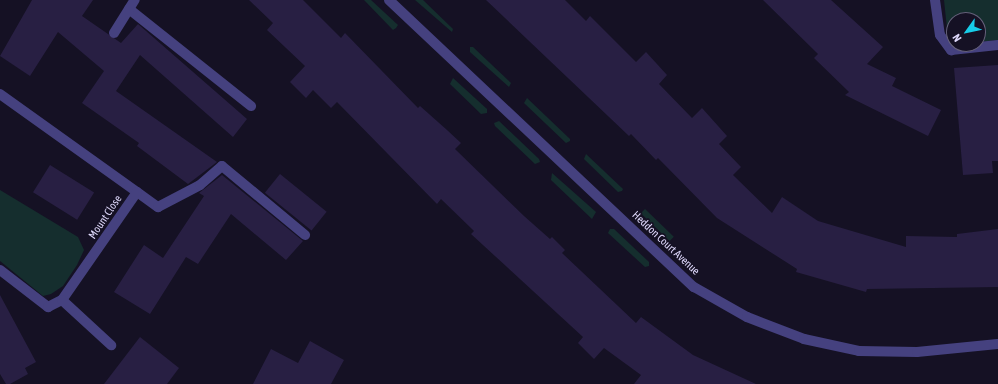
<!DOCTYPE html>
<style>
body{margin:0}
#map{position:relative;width:998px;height:384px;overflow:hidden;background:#151124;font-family:"Asap Condensed",sans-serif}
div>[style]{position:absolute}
.green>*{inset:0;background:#152e2e;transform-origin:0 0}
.building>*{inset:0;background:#281f43;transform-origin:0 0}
.service>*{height:10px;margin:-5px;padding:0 5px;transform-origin:5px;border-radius:5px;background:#45417f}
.minor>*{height:10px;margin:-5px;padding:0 5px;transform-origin:5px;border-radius:5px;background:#45417f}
span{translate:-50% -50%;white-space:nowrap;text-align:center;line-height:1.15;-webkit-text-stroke:3.5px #151124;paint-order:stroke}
.street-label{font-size:11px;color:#ded8fb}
.north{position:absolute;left:946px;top:12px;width:40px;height:40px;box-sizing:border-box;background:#151124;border:1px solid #65617a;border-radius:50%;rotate:237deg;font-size:11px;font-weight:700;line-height:16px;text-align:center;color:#ded8fb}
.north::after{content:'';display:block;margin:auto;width:14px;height:18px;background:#17cce8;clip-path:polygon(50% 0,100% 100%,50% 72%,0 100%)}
</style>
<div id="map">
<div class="green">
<i style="clip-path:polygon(364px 0,371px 0,398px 25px,396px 28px,393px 30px)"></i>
<i style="clip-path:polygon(415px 0,423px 0,453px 29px,452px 32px)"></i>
<i style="clip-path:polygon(944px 0,998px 0,998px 40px,978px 42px,978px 20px,954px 20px,954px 43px,948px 38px)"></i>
<i style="clip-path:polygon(473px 47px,511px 83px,509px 87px,470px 52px,470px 47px)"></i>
<i style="clip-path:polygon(453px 78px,487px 109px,487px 113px,481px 114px,450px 84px)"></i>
<i style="clip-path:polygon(527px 98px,570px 139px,570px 141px,566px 143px,524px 103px)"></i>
<i style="clip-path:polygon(499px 121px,539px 159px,540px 162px,535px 164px,495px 126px,494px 123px)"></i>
<i style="clip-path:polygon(586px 154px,623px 189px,622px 191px,618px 192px,584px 159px)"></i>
<i style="clip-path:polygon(552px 173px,596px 212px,592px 219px,551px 180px)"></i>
<i style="clip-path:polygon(0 190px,78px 237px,84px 250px,77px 265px,63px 286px,51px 294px,43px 296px,0 261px)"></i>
<i style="left:645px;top:209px;width:40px;height:6px;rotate:44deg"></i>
<i style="clip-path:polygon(614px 229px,649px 262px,649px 266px,645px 267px,608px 233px,610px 229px)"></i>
</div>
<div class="building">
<i style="clip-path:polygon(32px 0,93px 0,82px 16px,121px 43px,138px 24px,247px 119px,233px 137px,140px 55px,116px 91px,217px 162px,188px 184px,137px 146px,139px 143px,82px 103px,104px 71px,58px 32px,30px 76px,0 56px)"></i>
<i style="clip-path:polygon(249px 0,303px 0,341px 38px,345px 33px,418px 108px,420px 106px,447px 130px,461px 143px,455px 149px,524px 216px,550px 239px,552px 237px,565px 250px,562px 253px,636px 323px,641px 317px,693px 355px,756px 384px,634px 384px,641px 375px,604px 348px,594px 359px,578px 343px,583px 337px,471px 234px,474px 231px,441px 199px,437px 204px,337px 102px,331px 108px,313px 90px,306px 98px,290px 82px,305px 66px,267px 30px,273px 23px)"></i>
<i style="clip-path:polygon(486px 0,565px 0,586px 21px,590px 16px,636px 62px,646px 52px,667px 75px,659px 84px,692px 118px,702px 108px,727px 136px,719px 144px,741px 167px,733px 175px,772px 213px,782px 197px,818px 221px,906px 247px,906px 236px,957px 237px,957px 234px,998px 229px,998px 287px,867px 289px,866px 292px,796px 272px,797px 269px,717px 218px,658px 158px,656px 160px,631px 134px,629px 136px)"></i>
<i style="clip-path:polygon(763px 0,831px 0,883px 47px,867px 64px,896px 78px,892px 86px,941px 110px,928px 136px,845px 95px,849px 92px,814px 58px,818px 54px)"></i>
<i style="clip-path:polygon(998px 65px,998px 161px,992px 161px,993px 173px,963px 175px,954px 68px)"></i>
<i style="left:50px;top:165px;width:52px;height:32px;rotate:32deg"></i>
<i style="left:280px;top:174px;width:60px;height:24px;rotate:39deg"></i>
<i style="clip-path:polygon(222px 175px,303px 241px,286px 260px,231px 214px,198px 264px,186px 257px,150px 314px,114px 292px,144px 245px,163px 258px,204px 196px,199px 193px)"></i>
<i style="clip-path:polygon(0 295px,36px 362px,25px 368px,28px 374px,10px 384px,6px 384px,0 374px)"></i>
<i style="clip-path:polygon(140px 337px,179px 368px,167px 384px,104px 384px)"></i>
<i style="clip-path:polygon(310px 341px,344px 360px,331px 384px,253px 384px,271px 349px,298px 363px)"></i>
</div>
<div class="service">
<i style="left:935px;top:0;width:35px;rotate:82deg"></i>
<i style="left:940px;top:35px;width:19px;rotate:54deg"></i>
<i style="left:951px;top:50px;width:47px;rotate:-6.1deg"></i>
<i style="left:129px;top:9px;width:156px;rotate:38.5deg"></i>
<i style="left:114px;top:33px;width:39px;rotate:-58deg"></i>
<i style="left:137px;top:192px;width:26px;rotate:36deg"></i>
<i style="left:158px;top:207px;width:47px;rotate:-27.6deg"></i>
<i style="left:200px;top:185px;width:29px;rotate:-41deg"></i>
<i style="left:222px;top:166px;width:108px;rotate:39.7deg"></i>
<i style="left:0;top:270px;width:61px;rotate:37.6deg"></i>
<i style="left:48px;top:307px;width:16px;rotate:-27deg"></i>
</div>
<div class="minor">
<i style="left:389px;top:0;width:419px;rotate:43.3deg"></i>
<i style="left:694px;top:287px;width:61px;rotate:29.5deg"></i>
<i style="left:747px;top:317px;width:61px;rotate:21.1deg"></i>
<i style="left:804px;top:339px;width:56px;rotate:12.3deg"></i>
<i style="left:859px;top:351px;width:58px;rotate:1deg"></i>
<i style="left:917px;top:352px;width:81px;rotate:-5.6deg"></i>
<i style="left:0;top:94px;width:168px;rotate:35.6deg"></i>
<i style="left:137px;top:192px;width:131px;rotate:124.8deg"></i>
<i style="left:62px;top:300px;width:67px;rotate:42.6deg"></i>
</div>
<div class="street-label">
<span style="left:105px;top:217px;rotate:-56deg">Mount Close</span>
<span style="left:666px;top:243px;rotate:43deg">Heddon Court Avenue</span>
</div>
<div class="north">N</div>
</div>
